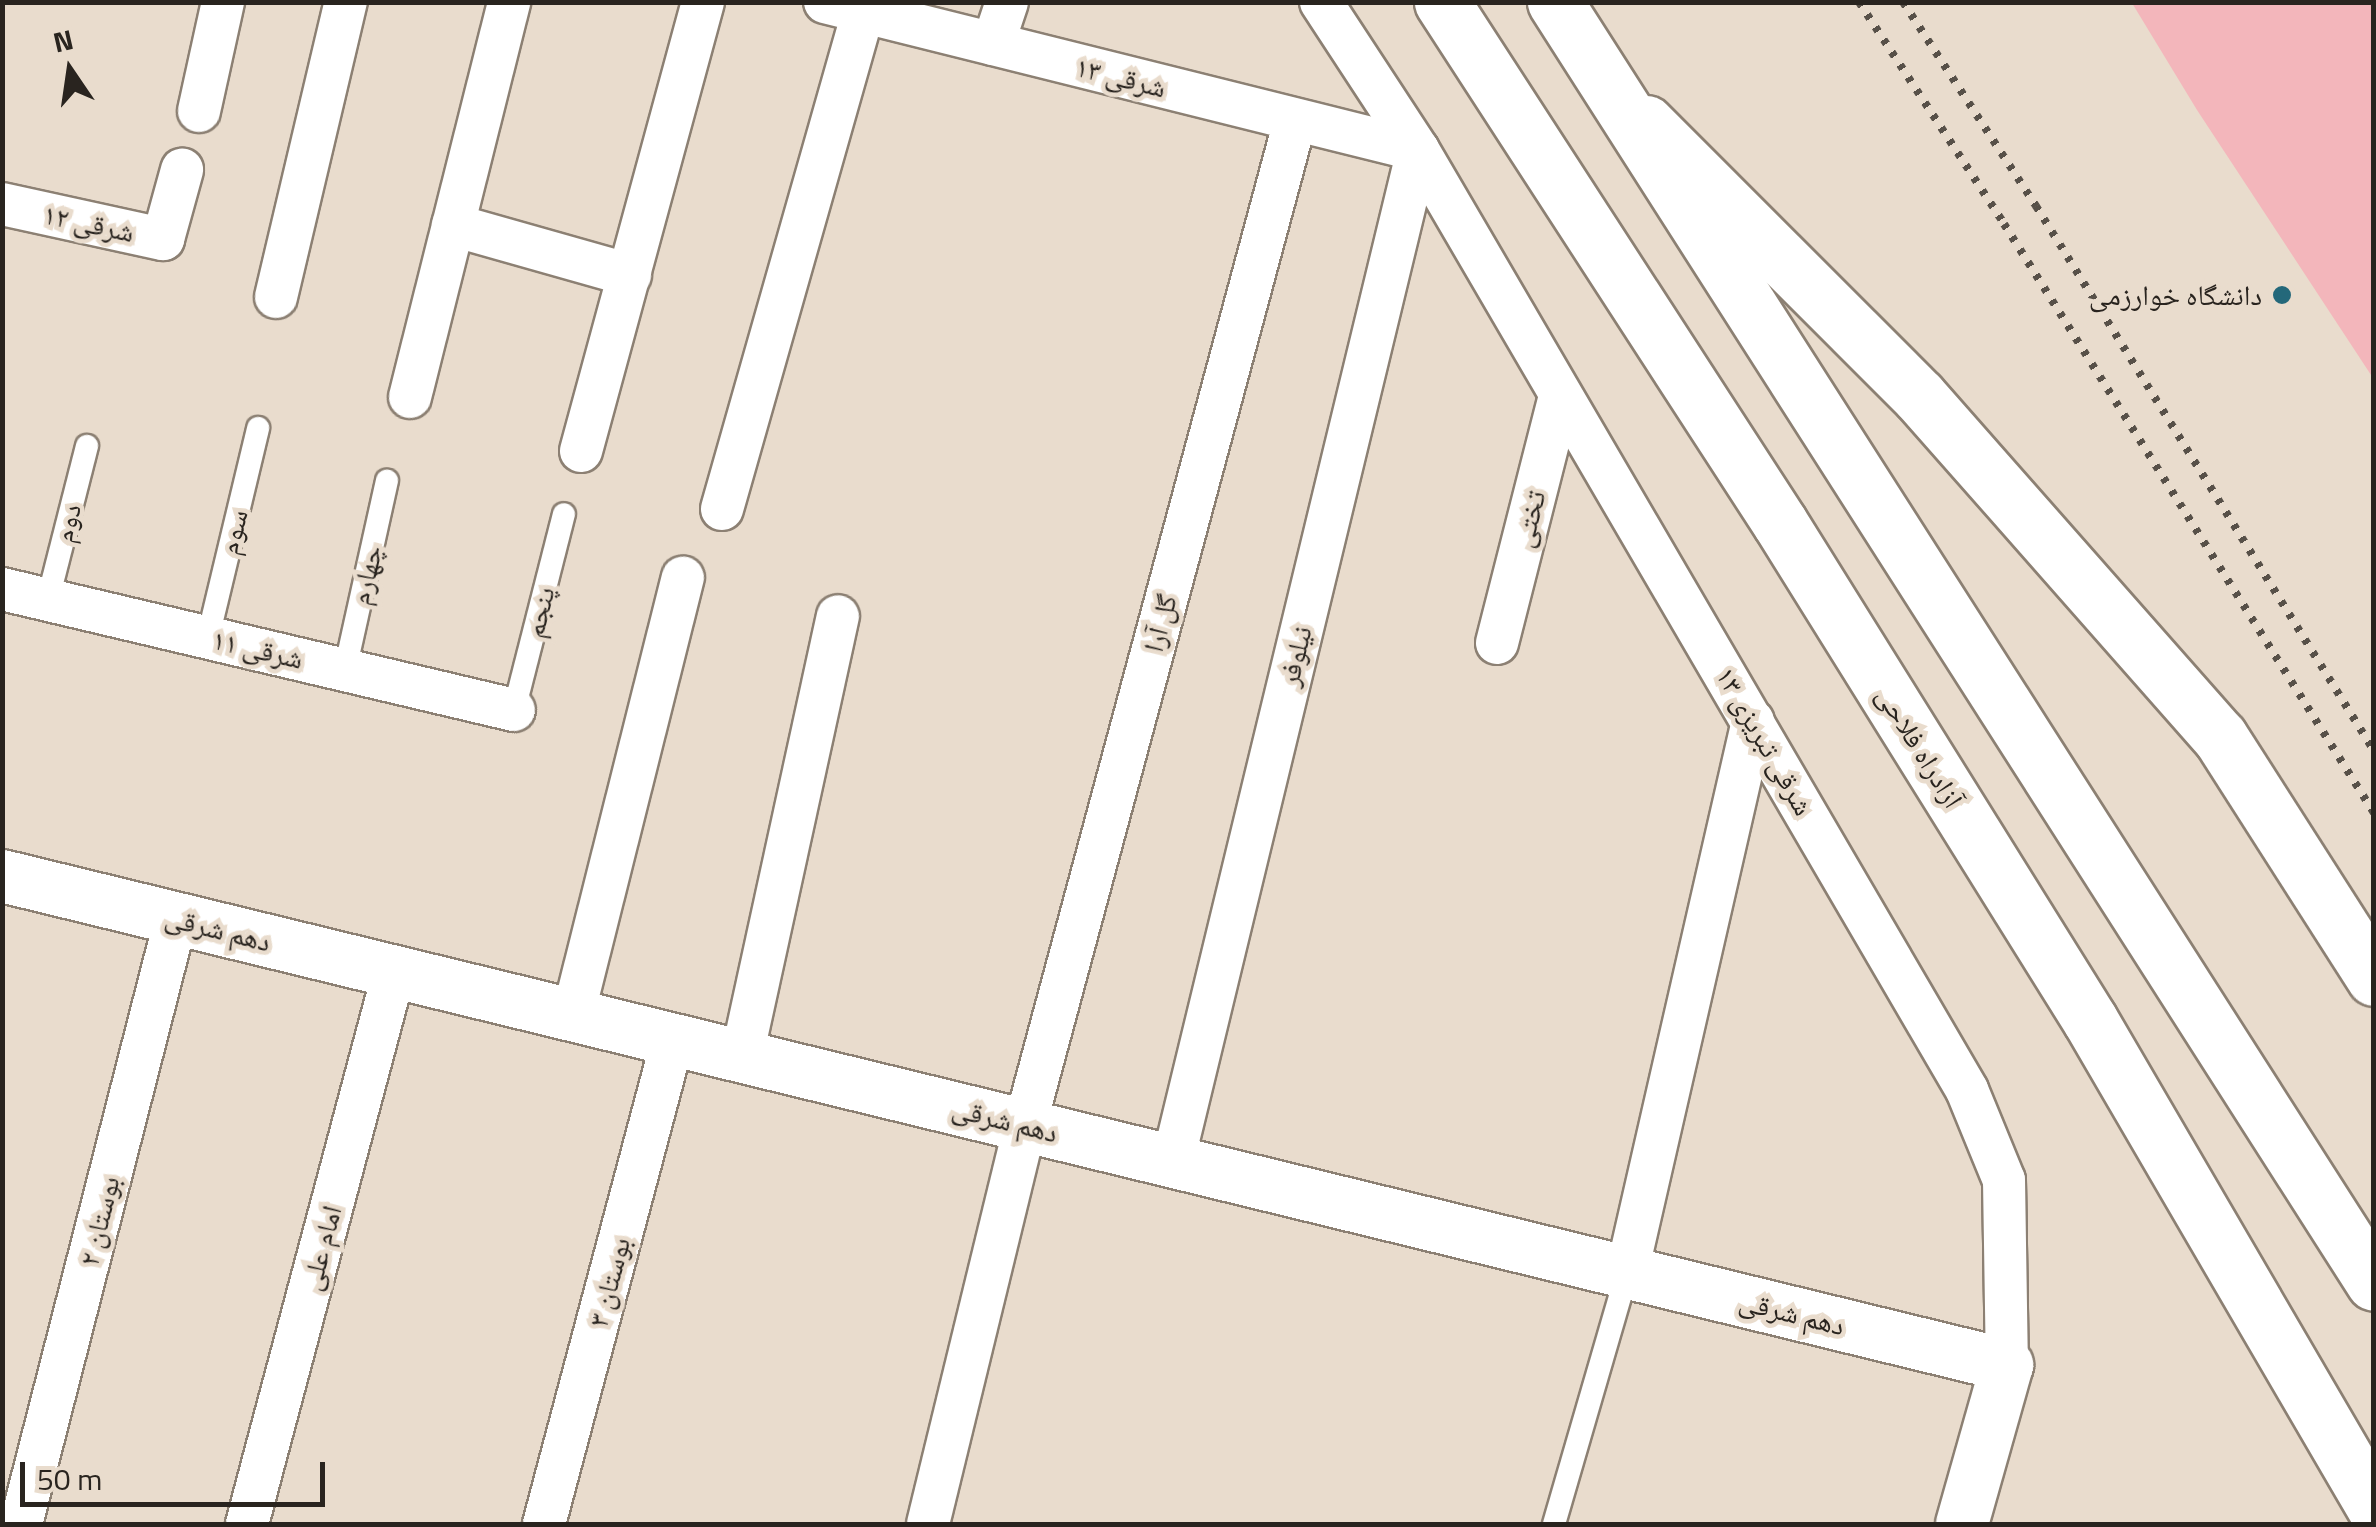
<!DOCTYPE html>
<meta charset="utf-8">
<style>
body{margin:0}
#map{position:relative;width:2376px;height:1527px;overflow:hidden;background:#e9dccd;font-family:"Titillium Web","Noto Naskh Arabic",sans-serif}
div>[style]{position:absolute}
.green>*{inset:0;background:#f3b6bb}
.roads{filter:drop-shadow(2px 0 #8c8073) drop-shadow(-2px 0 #8c8073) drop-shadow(0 2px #8c8073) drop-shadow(0 -2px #8c8073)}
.service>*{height:22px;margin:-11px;padding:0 11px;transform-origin:11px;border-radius:11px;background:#fff}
.minor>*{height:42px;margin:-21px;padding:0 21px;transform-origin:21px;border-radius:21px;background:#fff}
.tertiary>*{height:52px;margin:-26px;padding:0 26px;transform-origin:26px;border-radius:26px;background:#fff}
.primary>*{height:55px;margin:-27.5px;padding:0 27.5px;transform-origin:27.5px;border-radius:27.5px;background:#fff}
.motorway>*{height:55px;margin:-27.5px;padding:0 27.5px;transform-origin:27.5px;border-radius:27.5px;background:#fff}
.rail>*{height:8px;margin-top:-4px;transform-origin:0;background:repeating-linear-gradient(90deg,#575048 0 5px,transparent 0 15px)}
.dots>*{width:28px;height:28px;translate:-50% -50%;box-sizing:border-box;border:5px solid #e9dccd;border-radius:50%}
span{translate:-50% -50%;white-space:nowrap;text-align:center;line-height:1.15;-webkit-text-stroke:9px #e9dccd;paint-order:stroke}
.street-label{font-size:28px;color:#29241f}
.poi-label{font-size:28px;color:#29241f}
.right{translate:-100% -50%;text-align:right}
.frame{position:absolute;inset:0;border:5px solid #29241f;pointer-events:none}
.north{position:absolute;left:20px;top:20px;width:100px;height:100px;-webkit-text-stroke:8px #e9dccd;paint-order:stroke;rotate:347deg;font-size:28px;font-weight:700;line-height:40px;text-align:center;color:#29241f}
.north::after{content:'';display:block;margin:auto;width:35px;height:45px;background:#29241f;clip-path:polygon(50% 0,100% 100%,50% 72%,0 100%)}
.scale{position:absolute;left:20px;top:1462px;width:305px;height:45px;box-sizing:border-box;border:5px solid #29241f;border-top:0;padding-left:12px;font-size:30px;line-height:35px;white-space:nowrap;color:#29241f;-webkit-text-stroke:8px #e9dccd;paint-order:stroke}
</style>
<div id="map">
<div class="green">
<i style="clip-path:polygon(2132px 3px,2373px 3px,2373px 378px,2197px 110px)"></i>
</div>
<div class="roads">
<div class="service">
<i style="left:48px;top:599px;width:158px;rotate:-75.7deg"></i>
<i style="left:208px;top:637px;width:215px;rotate:-76.5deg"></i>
<i style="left:345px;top:670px;width:194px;rotate:-77.5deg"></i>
<i style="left:514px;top:710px;width:202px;rotate:-75.7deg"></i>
<i style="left:1554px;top:1524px;width:262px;rotate:-73.8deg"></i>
</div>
<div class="minor">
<i style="left:825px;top:2px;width:611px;rotate:14.01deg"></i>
<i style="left:1321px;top:2px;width:177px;rotate:56.8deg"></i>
<i style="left:1418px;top:150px;width:1089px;rotate:59.71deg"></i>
<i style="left:1967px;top:1090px;width:97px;rotate:67.7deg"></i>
<i style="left:2004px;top:1180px;width:185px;rotate:89.1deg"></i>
<i style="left:993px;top:44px;width:44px;rotate:-71.6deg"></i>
<i style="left:199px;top:111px;width:112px;rotate:-77.6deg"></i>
<i style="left:2px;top:204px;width:165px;rotate:12.3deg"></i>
<i style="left:163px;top:239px;width:72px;rotate:-74.6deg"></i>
<i style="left:453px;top:225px;width:184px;rotate:15.8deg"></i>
<i style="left:276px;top:297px;width:303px;rotate:-76.7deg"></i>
<i style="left:410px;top:397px;width:407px;rotate:-75.9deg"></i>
<i style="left:581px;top:451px;width:465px;rotate:-74.8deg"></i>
<i style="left:722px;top:509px;width:527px;rotate:-74.14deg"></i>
<i style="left:2px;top:589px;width:526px;rotate:13.3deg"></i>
<i style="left:1497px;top:643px;width:255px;rotate:-75.7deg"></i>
<i style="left:573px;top:1015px;width:451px;rotate:-75.9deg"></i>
<i style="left:742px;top:1056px;width:450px;rotate:-77.7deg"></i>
<i style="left:1173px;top:1161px;width:1040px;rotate:-76.38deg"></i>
<i style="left:1627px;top:1272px;width:565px;rotate:-77.12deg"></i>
<i style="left:21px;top:1524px;width:626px;rotate:-75.65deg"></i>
<i style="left:247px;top:1524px;width:571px;rotate:-75.09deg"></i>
<i style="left:544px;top:1524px;width:502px;rotate:-75.11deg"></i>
<i style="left:928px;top:1524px;width:411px;rotate:-76.3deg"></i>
<i style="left:1025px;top:1125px;width:1040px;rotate:-74.95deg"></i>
</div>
<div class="tertiary">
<i style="left:2px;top:876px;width:2064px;rotate:13.71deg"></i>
<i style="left:2007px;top:1365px;width:165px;rotate:105.8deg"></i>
</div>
<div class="primary">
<i style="left:1646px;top:123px;width:386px;rotate:45deg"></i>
<i style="left:1919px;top:396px;width:455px;rotate:48.6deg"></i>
<i style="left:2220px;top:737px;width:286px;rotate:57.4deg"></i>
</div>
<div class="motorway">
<i style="left:1442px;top:2px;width:621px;rotate:57.03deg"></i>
<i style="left:1780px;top:523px;width:586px;rotate:58.05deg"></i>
<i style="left:2090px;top:1020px;width:564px;rotate:59.75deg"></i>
<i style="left:1555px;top:2px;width:1520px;rotate:57.41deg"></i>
</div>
</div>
<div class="rail">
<i style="left:1859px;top:2px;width:265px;rotate:56.8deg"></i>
<i style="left:2004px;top:224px;width:696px;rotate:57.86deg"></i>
<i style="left:1903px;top:2px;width:244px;rotate:56.9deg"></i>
<i style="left:2036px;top:206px;width:641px;rotate:58.19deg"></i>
</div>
<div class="dots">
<i style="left:2282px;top:295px;background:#24687a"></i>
</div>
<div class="street-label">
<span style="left:1121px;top:77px;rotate:14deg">۱۳ شرقی</span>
<span style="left:89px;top:223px;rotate:12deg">۱۲ شرقی</span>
<span style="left:1529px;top:519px;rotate:-76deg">تختی</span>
<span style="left:67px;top:523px;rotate:-76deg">دوم</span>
<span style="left:233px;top:532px;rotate:-76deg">سوم</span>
<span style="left:366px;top:575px;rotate:-77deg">چهارم</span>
<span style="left:539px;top:612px;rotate:-76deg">پنجم</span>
<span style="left:1160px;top:623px;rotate:-75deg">گل آرا</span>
<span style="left:258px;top:649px;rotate:13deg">۱۱ شرقی</span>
<span style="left:1295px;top:656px;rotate:-76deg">نیلوفر</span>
<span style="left:1765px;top:741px;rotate:60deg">۱۳ شرقی تبریزی</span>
<span style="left:1920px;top:747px;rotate:58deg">آزادراه فلاحی</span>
<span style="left:218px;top:929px;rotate:14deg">دهم شرقی</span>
<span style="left:1005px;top:1120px;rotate:14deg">دهم شرقی</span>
<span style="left:99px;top:1221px;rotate:-76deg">بوستان ۲</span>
<span style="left:321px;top:1248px;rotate:-75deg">امام علی</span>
<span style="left:609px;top:1282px;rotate:-75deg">بوستان ۳</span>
<span style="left:1792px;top:1313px;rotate:14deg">دهم شرقی</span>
</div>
<div class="poi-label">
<span class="right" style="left:2262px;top:295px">دانشگاه خوارزمی</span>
</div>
<div class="frame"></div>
<div class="north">N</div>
<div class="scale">50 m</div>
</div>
